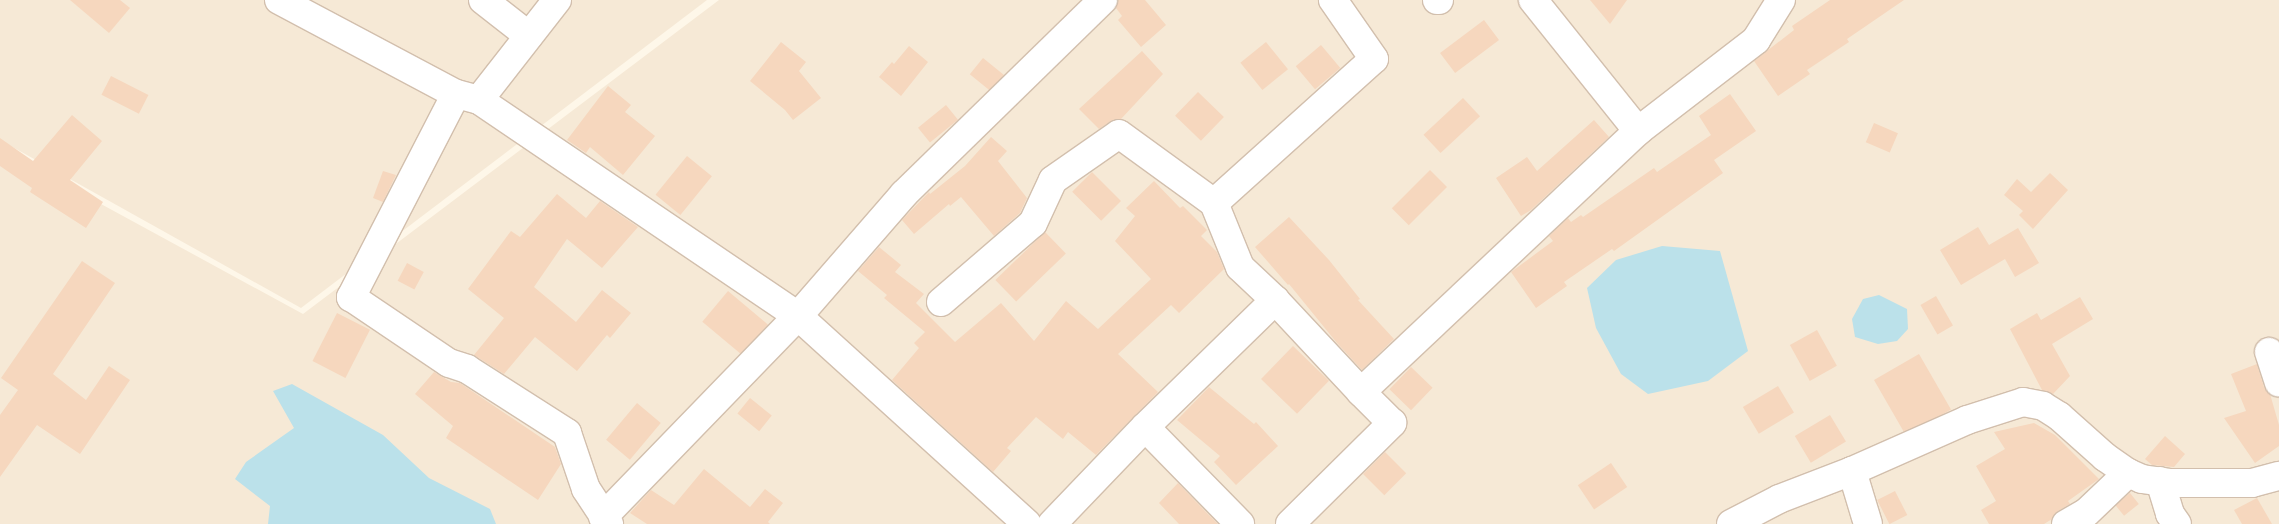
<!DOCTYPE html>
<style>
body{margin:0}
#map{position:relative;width:2279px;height:524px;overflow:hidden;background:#fef7e9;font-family:Lato,sans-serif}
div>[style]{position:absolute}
.residential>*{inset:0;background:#f6e9d6}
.water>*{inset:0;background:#bbe1ea}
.building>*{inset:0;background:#f6d7be;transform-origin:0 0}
.roads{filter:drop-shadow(1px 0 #d2bfad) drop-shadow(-1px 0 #d2bfad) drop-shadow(0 1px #d2bfad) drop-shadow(0 -1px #d2bfad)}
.minor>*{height:28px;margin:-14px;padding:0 14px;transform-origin:14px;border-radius:14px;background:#fff}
span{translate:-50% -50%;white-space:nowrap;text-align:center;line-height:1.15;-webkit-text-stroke:4.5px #fffaf1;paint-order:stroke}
</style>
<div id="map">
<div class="residential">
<i style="clip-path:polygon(0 0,707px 0,301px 308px,0 140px)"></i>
<i style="clip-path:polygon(719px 0,2279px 0,2279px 524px,0 524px,0 149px,303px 314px)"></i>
</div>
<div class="water">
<i style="clip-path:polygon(1662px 246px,1720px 251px,1748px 351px,1708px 381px,1648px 394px,1621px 374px,1596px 328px,1587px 288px,1616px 260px)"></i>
<i style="clip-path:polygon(1879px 295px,1907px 309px,1908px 329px,1897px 341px,1878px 344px,1855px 337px,1852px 319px,1863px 299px)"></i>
<i style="clip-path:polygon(292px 384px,383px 435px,429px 478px,490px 509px,496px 524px,268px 524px,270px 506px,235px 479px,246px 462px,294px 428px,273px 391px)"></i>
</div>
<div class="building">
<i style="clip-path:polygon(70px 0,120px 0,130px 8px,109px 33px)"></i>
<i style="clip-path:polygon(1118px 0,1145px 0,1166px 25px,1141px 47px,1118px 20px,1122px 16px,1116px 8px)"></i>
<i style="clip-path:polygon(1590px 0,1627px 0,1610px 24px)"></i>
<i style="clip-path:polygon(1830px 0,1904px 0,1847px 39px,1849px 42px,1807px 70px,1810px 74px,1778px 96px,1754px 61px,1794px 30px,1792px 26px)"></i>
<i style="left:1484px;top:20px;width:25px;height:55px;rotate:53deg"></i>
<i style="clip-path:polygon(781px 42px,806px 62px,799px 71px,821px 98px,793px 120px,785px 110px,750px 81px)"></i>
<i style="left:1266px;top:42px;width:35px;height:33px;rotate:51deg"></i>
<i style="left:1321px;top:45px;width:30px;height:33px;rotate:50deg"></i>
<i style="clip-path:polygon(909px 46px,928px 62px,901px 96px,879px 77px,892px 62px,894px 64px)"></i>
<i style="clip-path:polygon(1142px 51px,1163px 74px,1121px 119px,1111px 121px,1099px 129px,1079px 109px)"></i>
<i style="left:983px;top:58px;width:27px;height:21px;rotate:39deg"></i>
<i style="left:111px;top:76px;width:42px;height:21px;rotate:27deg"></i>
<i style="clip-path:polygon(608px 86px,631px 105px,625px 112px,655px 136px,623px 175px,590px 147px,586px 153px,567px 140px)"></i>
<i style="left:1198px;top:92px;width:36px;height:33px;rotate:44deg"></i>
<i style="clip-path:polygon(1730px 94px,1756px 131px,1714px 160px,1723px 173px,1614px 251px,1612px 249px,1564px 282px,1567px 286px,1536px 308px,1511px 272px,1553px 241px,1549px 236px,1568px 218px,1571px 222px,1581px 215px,1583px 217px,1654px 168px,1657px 172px,1711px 135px,1699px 116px)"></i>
<i style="left:1463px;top:98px;width:25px;height:54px;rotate:47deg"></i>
<i style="left:946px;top:105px;width:19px;height:36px;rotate:51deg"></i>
<i style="clip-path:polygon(72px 115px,102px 141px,70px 180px,103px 202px,86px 228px,30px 192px,32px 188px,0 166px,0 138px,33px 161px)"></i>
<i style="clip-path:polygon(1594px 120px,1609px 137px,1531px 210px,1521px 216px,1496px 178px,1527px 157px,1537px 171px)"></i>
<i style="left:1874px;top:123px;width:26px;height:21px;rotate:23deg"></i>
<i style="clip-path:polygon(991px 137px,1007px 151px,998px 161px,1027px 198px,1020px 213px,994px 236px,961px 197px,950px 206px,949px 204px,914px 234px,902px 220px,929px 192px,930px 194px,965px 166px)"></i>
<i style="left:687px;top:156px;width:32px;height:50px;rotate:39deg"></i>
<i style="left:1430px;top:170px;width:24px;height:54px;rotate:45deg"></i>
<i style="clip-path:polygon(383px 171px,396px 175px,383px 202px,373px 198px)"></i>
<i style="left:1092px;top:172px;width:41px;height:28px;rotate:45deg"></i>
<i style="clip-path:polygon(2050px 173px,2068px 190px,2033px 229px,2019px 215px,2023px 211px,2004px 195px,2017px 179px,2031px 192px)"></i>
<i style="clip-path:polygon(1154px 181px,1180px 208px,1183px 206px,1207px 230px,1201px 236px,1217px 252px,1224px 269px,1179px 313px,1171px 305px,1118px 354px,1158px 392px,1096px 455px,1068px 432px,1063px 439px,1036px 417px,1007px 448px,1011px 451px,993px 472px,892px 380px,919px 348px,914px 343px,925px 332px,884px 298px,887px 295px,858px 271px,879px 247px,901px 265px,895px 272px,924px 294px,916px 303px,955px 342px,1001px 303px,1034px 341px,1066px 301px,1098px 329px,1151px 279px,1115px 241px,1135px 216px,1126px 208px)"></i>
<i style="clip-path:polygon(557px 194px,586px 218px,600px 201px,638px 227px,602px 268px,567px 239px,534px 287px,576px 322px,602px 290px,631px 313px,610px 338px,607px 335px,577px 371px,535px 337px,504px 374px,474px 355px,504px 318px,468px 289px,511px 231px,520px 237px)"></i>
<i style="clip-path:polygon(1289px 217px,1329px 260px,1360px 299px,1358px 300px,1394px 339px,1362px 370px,1337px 343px,1289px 284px,1288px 285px,1255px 247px)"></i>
<i style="clip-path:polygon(1978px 227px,1989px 245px,2018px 228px,2039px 263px,2015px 277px,2005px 259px,1961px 285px,1940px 250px)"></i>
<i style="left:1045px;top:232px;width:30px;height:69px;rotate:46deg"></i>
<i style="clip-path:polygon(82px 261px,115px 283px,53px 374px,86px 400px,109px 366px,130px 380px,80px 454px,37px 425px,0 477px,0 415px,18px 390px,1px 378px)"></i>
<i style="left:407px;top:263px;width:19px;height:20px;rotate:28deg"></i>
<i style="left:728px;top:291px;width:52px;height:40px;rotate:40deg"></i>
<i style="left:1936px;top:296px;width:34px;height:18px;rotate:60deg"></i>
<i style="clip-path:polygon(2080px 297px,2093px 319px,2052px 344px,2070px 376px,2053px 394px,2042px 390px,2010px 329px,2037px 313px,2041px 320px)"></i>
<i style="left:337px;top:313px;width:37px;height:54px;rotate:27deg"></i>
<i style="left:1817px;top:330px;width:41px;height:31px;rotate:61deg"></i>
<i style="left:1293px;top:346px;width:50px;height:46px;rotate:44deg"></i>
<i style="left:1919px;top:354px;width:64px;height:52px;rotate:60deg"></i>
<i style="clip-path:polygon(2257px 364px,2264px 387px,2270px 394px,2279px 425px,2279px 446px,2255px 463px,2224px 418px,2246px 411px,2231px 374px)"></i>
<i style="left:1411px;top:367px;width:30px;height:31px;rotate:44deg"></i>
<i style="clip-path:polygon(434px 372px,451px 382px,460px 383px,555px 447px,561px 464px,538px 500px,446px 438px,453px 426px,415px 394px)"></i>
<i style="left:1778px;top:386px;width:31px;height:41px;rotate:59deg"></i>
<i style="clip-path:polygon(1209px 387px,1254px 424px,1256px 422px,1278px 446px,1236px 485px,1214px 462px,1220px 456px,1177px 420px)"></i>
<i style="left:750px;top:398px;width:28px;height:20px;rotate:39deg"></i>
<i style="left:637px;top:403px;width:31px;height:48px;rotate:40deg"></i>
<i style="left:1830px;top:415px;width:31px;height:41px;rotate:59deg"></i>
<i style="clip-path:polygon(2034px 423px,2055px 435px,2099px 479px,2068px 501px,2070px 504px,2058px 511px,2052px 519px,2044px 524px,1989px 524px,1981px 510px,1996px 501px,1976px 466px,2005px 449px,1994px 432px)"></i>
<i style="clip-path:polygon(2165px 436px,2185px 454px,2174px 467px,2152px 465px,2145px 459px)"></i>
<i style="left:1385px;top:452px;width:30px;height:31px;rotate:45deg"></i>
<i style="left:1611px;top:463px;width:29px;height:40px;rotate:56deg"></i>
<i style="clip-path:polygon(704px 469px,750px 507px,765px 489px,783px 503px,768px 522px,770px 524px,647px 524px,630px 513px,651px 490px,674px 505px)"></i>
<i style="clip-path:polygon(1178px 483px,1204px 510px,1218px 524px,1179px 524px,1159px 503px)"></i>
<i style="left:1895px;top:491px;width:27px;height:20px;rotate:63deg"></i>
<i style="left:2130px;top:493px;width:14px;height:19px;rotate:51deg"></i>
<i style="clip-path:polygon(2257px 498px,2272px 524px,2242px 524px,2234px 510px)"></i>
</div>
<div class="roads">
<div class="minor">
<i style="left:279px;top:0;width:200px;rotate:28deg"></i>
<i style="left:483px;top:0;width:58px;rotate:38deg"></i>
<i style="left:557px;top:0;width:127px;rotate:128deg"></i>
<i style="left:479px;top:100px;width:24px;rotate:-165deg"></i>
<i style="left:456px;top:94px;width:229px;rotate:117.3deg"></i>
<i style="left:351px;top:297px;width:118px;rotate:34deg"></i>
<i style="left:449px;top:363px;width:19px;rotate:18deg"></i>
<i style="left:467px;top:369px;width:119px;rotate:32.6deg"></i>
<i style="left:567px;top:433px;width:59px;rotate:71.3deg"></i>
<i style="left:586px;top:489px;width:42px;rotate:56.7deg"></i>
<i style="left:1437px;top:0;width:2px"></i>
<i style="left:479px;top:100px;width:385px;rotate:34.1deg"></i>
<i style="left:798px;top:316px;width:162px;rotate:-49deg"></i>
<i style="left:904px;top:194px;width:278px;rotate:-44.3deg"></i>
<i style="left:1638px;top:131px;width:149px;rotate:-37.6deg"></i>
<i style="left:1756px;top:40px;width:47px;rotate:-58deg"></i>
<i style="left:1275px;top:300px;width:126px;rotate:46.9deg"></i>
<i style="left:941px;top:302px;width:121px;rotate:-40.7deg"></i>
<i style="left:1033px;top:223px;width:47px;rotate:-65.1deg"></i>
<i style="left:1053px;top:180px;width:80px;rotate:-34.9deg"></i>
<i style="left:1119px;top:134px;width:117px;rotate:36deg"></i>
<i style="left:2269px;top:352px;width:32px;rotate:72deg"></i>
<i style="left:1145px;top:427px;width:182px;rotate:-44.3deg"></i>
<i style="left:1275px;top:300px;width:48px;rotate:-136.7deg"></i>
<i style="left:1240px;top:267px;width:69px;rotate:-112.1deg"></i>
<i style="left:1214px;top:203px;width:215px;rotate:-42deg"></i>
<i style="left:1374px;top:59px;width:72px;rotate:-124.8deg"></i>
<i style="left:1852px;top:471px;width:55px;rotate:73.2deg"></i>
<i style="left:2160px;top:481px;width:34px;rotate:73deg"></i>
<i style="left:2170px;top:514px;width:12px;rotate:55deg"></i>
<i style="left:603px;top:517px;width:280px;rotate:-45.9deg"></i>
<i style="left:798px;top:316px;width:309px;rotate:42.2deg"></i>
<i style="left:1052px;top:524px;width:134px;rotate:-46.2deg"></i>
<i style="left:1145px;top:427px;width:136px;rotate:45.6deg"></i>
<i style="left:1290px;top:524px;width:144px;rotate:-44.7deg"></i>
<i style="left:1392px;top:423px;width:44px;rotate:-135deg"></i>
<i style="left:1361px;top:392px;width:381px;rotate:-43.3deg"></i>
<i style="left:1638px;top:131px;width:168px;rotate:-128.7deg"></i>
<i style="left:1731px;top:524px;width:54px;rotate:-27.5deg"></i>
<i style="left:1779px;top:499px;width:78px;rotate:-21deg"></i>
<i style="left:1852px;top:471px;width:126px;rotate:-23.9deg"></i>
<i style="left:1967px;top:420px;width:59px;rotate:-17.8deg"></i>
<i style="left:2023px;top:402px;width:20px;rotate:11deg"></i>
<i style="left:2043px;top:406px;width:19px;rotate:32deg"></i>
<i style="left:2059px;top:416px;width:62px;rotate:41.7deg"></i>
<i style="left:2105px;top:457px;width:28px;rotate:35deg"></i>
<i style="left:2128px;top:473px;width:15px;rotate:23deg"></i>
<i style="left:2142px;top:479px;width:29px;rotate:8deg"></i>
<i style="left:2171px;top:483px;width:81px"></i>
<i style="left:2252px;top:483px;width:28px;rotate:-15deg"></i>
<i style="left:2066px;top:524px;width:24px;rotate:-30deg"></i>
<i style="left:2087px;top:512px;width:57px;rotate:-43.6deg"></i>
</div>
</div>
</div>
